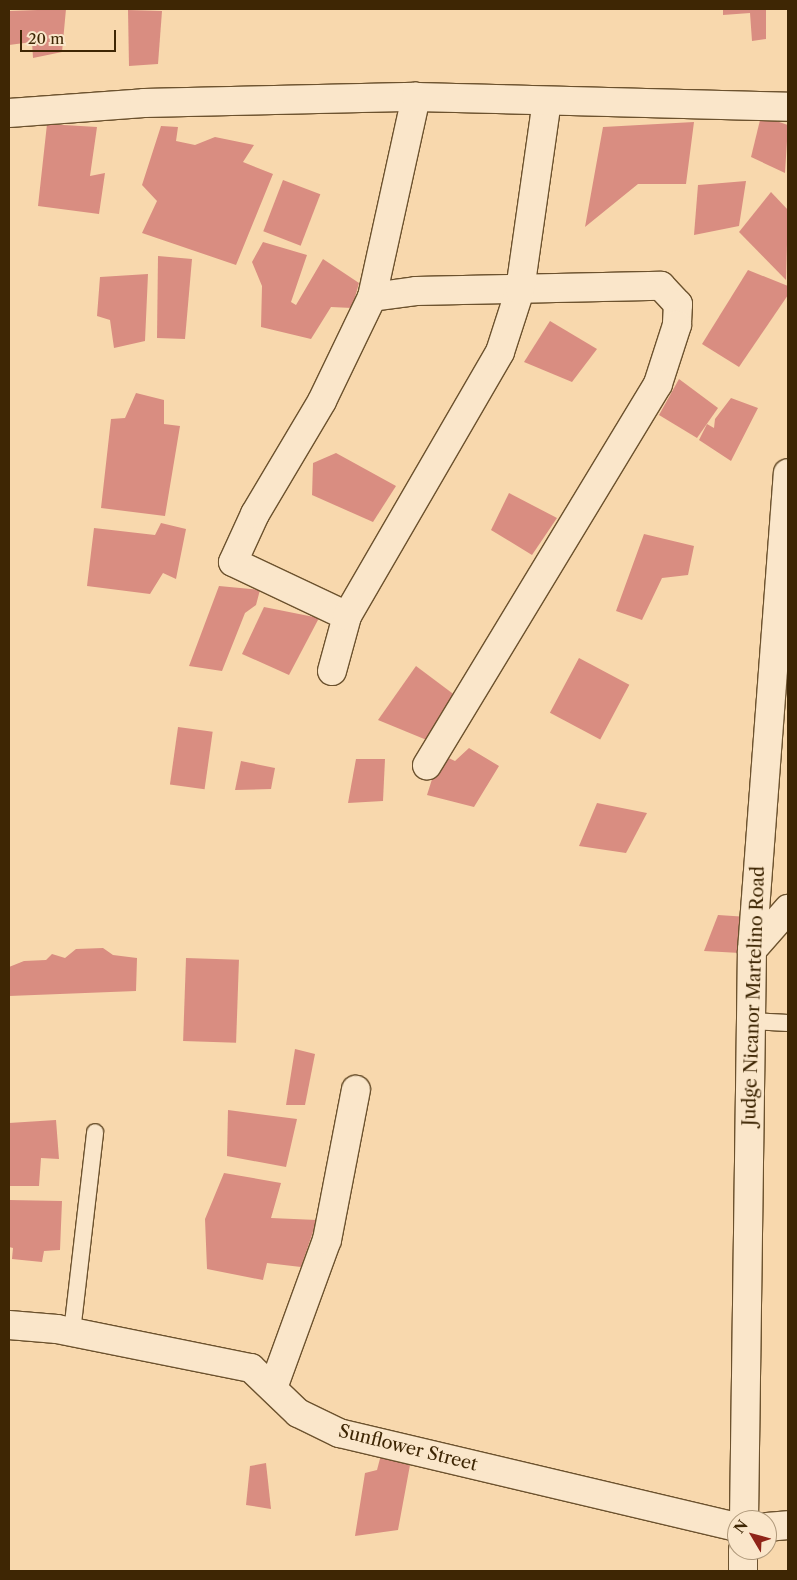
<!DOCTYPE html>
<style>
body{margin:0}
#map{position:relative;width:797px;height:1580px;overflow:hidden;background:#f8d8ad;font-family:"Libre Caslon Text",serif}
div>[style]{position:absolute}
.building>*{inset:0;background:#d98d81;transform-origin:0 0}
.roads{filter:drop-shadow(1px 0 #6c522e) drop-shadow(-1px 0 #6c522e) drop-shadow(0 1px #6c522e) drop-shadow(0 -1px #6c522e)}
.service>*{height:16px;margin:-8px;padding:0 8px;transform-origin:8px;border-radius:8px;background:#fae6ca}
.minor>*{height:28px;margin:-14px;padding:0 14px;transform-origin:14px;border-radius:14px;background:#fae6ca}
.tertiary>*{height:28px;margin:-14px;padding:0 14px;transform-origin:14px;border-radius:14px;background:#fae6ca}
span{translate:-50% -50%;white-space:nowrap;text-align:center;line-height:1.15;-webkit-text-stroke:4.5px #fae6ca;paint-order:stroke}
.street-label{font-size:18px;color:#3e2604}
.frame{position:absolute;inset:0;border:10px solid #3e2604;pointer-events:none}
.north{position:absolute;left:727px;top:1510px;width:50px;height:50px;box-sizing:border-box;background:#fae6ca;border:1px solid #af997b;border-radius:50%;rotate:307deg;font-size:14px;font-weight:700;line-height:20px;text-align:center;color:#3e2604}
.north::after{content:'';display:block;margin:auto;width:18px;height:22px;background:#8f2418;clip-path:polygon(50% 0,100% 100%,50% 72%,0 100%)}
.scale{position:absolute;left:20px;top:30px;width:96px;height:22px;box-sizing:border-box;border:2px solid #3e2604;border-top:0;padding-left:6px;font-size:15px;line-height:18px;white-space:nowrap;color:#3e2604;-webkit-text-stroke:4px #fae6ca;paint-order:stroke}
</style>
<div id="map">
<div class="building">
<i style="clip-path:polygon(66px 9px,62px 52px,33px 58px,32px 42px,9px 45px,9px 11px)"></i>
<i style="clip-path:polygon(723px 9px,766px 9px,766px 39px,752px 41px,750px 13px,723px 15px)"></i>
<i style="clip-path:polygon(128px 10px,162px 11px,158px 64px,129px 66px)"></i>
<i style="clip-path:polygon(761px 116px,788px 125px,785px 173px,751px 157px)"></i>
<i style="clip-path:polygon(694px 122px,686px 184px,638px 184px,585px 227px,603px 127px)"></i>
<i style="clip-path:polygon(47px 124px,97px 127px,90px 176px,105px 173px,99px 214px,38px 206px)"></i>
<i style="clip-path:polygon(161px 126px,178px 127px,176px 141px,195px 145px,215px 137px,254px 145px,243px 162px,273px 174px,236px 265px,142px 233px,157px 201px,142px 185px)"></i>
<i style="left:283px;top:180px;width:40px;height:55px;rotate:21deg"></i>
<i style="clip-path:polygon(746px 181px,739px 226px,694px 235px,698px 185px)"></i>
<i style="clip-path:polygon(771px 192px,788px 210px,786px 280px,739px 232px)"></i>
<i style="clip-path:polygon(263px 242px,307px 255px,291px 302px,296px 305px,323px 259px,359px 283px,352px 308px,331px 307px,311px 339px,261px 327px,262px 286px,252px 262px)"></i>
<i style="clip-path:polygon(158px 256px,192px 259px,185px 339px,157px 338px)"></i>
<i style="clip-path:polygon(748px 270px,788px 286px,788px 295px,739px 367px,702px 344px)"></i>
<i style="clip-path:polygon(148px 274px,145px 341px,114px 348px,110px 320px,97px 316px,100px 277px)"></i>
<i style="clip-path:polygon(550px 321px,597px 349px,572px 382px,524px 362px)"></i>
<i style="clip-path:polygon(679px 379px,718px 408px,697px 438px,659px 415px)"></i>
<i style="clip-path:polygon(136px 393px,164px 400px,164px 424px,180px 426px,165px 516px,101px 508px,111px 419px,125px 418px)"></i>
<i style="clip-path:polygon(731px 398px,758px 408px,731px 461px,699px 440px,707px 424px,714px 428px,715px 419px)"></i>
<i style="clip-path:polygon(336px 453px,396px 486px,373px 522px,312px 495px,313px 463px)"></i>
<i style="clip-path:polygon(509px 493px,557px 518px,532px 555px,491px 530px)"></i>
<i style="clip-path:polygon(161px 523px,186px 529px,176px 579px,163px 573px,150px 594px,87px 586px,94px 528px,155px 535px)"></i>
<i style="clip-path:polygon(644px 534px,694px 546px,688px 575px,662px 578px,642px 620px,616px 611px)"></i>
<i style="clip-path:polygon(219px 586px,260px 590px,256px 605px,245px 613px,222px 671px,189px 666px)"></i>
<i style="clip-path:polygon(264px 607px,319px 618px,289px 675px,242px 654px)"></i>
<i style="left:579px;top:658px;width:57px;height:62px;rotate:28deg"></i>
<i style="clip-path:polygon(416px 666px,460px 699px,434px 743px,378px 720px)"></i>
<i style="left:178px;top:727px;width:35px;height:58px;rotate:8deg"></i>
<i style="clip-path:polygon(469px 748px,499px 766px,474px 807px,427px 795px,440px 754px,455px 761px)"></i>
<i style="clip-path:polygon(356px 759px,385px 759px,383px 801px,348px 803px)"></i>
<i style="clip-path:polygon(241px 761px,275px 768px,271px 789px,235px 790px)"></i>
<i style="clip-path:polygon(597px 803px,647px 813px,626px 853px,579px 846px)"></i>
<i style="clip-path:polygon(718px 915px,748px 917px,740px 953px,704px 951px)"></i>
<i style="clip-path:polygon(103px 948px,113px 955px,137px 958px,136px 991px,9px 996px,9px 967px,24px 961px,46px 960px,52px 954px,65px 958px,76px 949px)"></i>
<i style="left:186px;top:958px;width:53px;height:83px;rotate:2deg"></i>
<i style="clip-path:polygon(295px 1049px,315px 1054px,305px 1105px,286px 1105px)"></i>
<i style="clip-path:polygon(228px 1110px,297px 1119px,286px 1167px,227px 1156px)"></i>
<i style="clip-path:polygon(56px 1120px,59px 1159px,41px 1158px,39px 1186px,9px 1186px,9px 1123px)"></i>
<i style="clip-path:polygon(224px 1173px,281px 1183px,271px 1218px,317px 1220px,301px 1267px,267px 1263px,263px 1280px,207px 1269px,205px 1219px)"></i>
<i style="clip-path:polygon(9px 1200px,62px 1201px,60px 1250px,44px 1251px,42px 1262px,12px 1259px,13px 1248px,9px 1247px)"></i>
<i style="clip-path:polygon(382px 1451px,410px 1465px,398px 1530px,355px 1536px,365px 1473px,377px 1470px)"></i>
<i style="clip-path:polygon(266px 1463px,271px 1509px,246px 1505px,250px 1466px)"></i>
</div>
<div class="roads">
<div class="service">
<i style="left:751px;top:1021px;width:37px;rotate:3deg"></i>
<i style="left:72px;top:1332px;width:201px;rotate:-83.4deg"></i>
</div>
<div class="minor">
<i style="left:372px;top:297px;width:205px;rotate:-77.6deg"></i>
<i style="left:347px;top:616px;width:126px;rotate:-154.7deg"></i>
<i style="left:233px;top:562px;width:53px;rotate:-65.4deg"></i>
<i style="left:255px;top:514px;width:131px;rotate:-59.3deg"></i>
<i style="left:322px;top:401px;width:115px;rotate:-64.3deg"></i>
<i style="left:372px;top:297px;width:44px;rotate:-7.8deg"></i>
<i style="left:416px;top:291px;width:245px;rotate:-1.2deg"></i>
<i style="left:661px;top:286px;width:25px;rotate:47deg"></i>
<i style="left:678px;top:304px;width:21px;rotate:93deg"></i>
<i style="left:677px;top:325px;width:62px;rotate:107.9deg"></i>
<i style="left:658px;top:384px;width:446px;rotate:121.2deg"></i>
<i style="left:332px;top:671px;width:57px;rotate:-74.7deg"></i>
<i style="left:347px;top:616px;width:305px;rotate:-59.9deg"></i>
<i style="left:500px;top:352px;width:65px;rotate:-72.1deg"></i>
<i style="left:520px;top:290px;width:191px;rotate:-81.9deg"></i>
<i style="left:752px;top:950px;width:55px;rotate:-48.7deg"></i>
<i style="left:9px;top:1325px;width:48px;rotate:4.8deg"></i>
<i style="left:57px;top:1329px;width:198px;rotate:11.4deg"></i>
<i style="left:251px;top:1368px;width:65px;rotate:43.8deg"></i>
<i style="left:298px;top:1413px;width:46px;rotate:26deg"></i>
<i style="left:339px;top:1433px;width:409px;rotate:13.3deg"></i>
<i style="left:273px;top:1388px;width:158px;rotate:-70deg"></i>
<i style="left:327px;top:1240px;width:153px;rotate:-79.1deg"></i>
<i style="left:767px;top:1527px;width:21px;rotate:-5deg"></i>
</div>
<div class="tertiary">
<i style="left:9px;top:113px;width:135px;rotate:-4.2deg"></i>
<i style="left:144px;top:103px;width:272px;rotate:-1.3deg"></i>
<i style="left:416px;top:97px;width:372px;rotate:1.5deg"></i>
<i style="left:744px;top:1520px;width:570px;rotate:-89.2deg"></i>
<i style="left:752px;top:950px;width:478px;rotate:-85.7deg"></i>
<i style="left:743px;top:1571px;width:21px;rotate:-90deg"></i>
</div>
</div>
<div class="street-label">
<span style="left:754px;top:996px;rotate:-88deg">Judge Nicanor Martelino Road</span>
<span style="left:408px;top:1448px;rotate:14deg">Sunflower Street</span>
</div>
<div class="frame"></div>
<div class="north">N</div>
<div class="scale">20 m</div>
</div>
